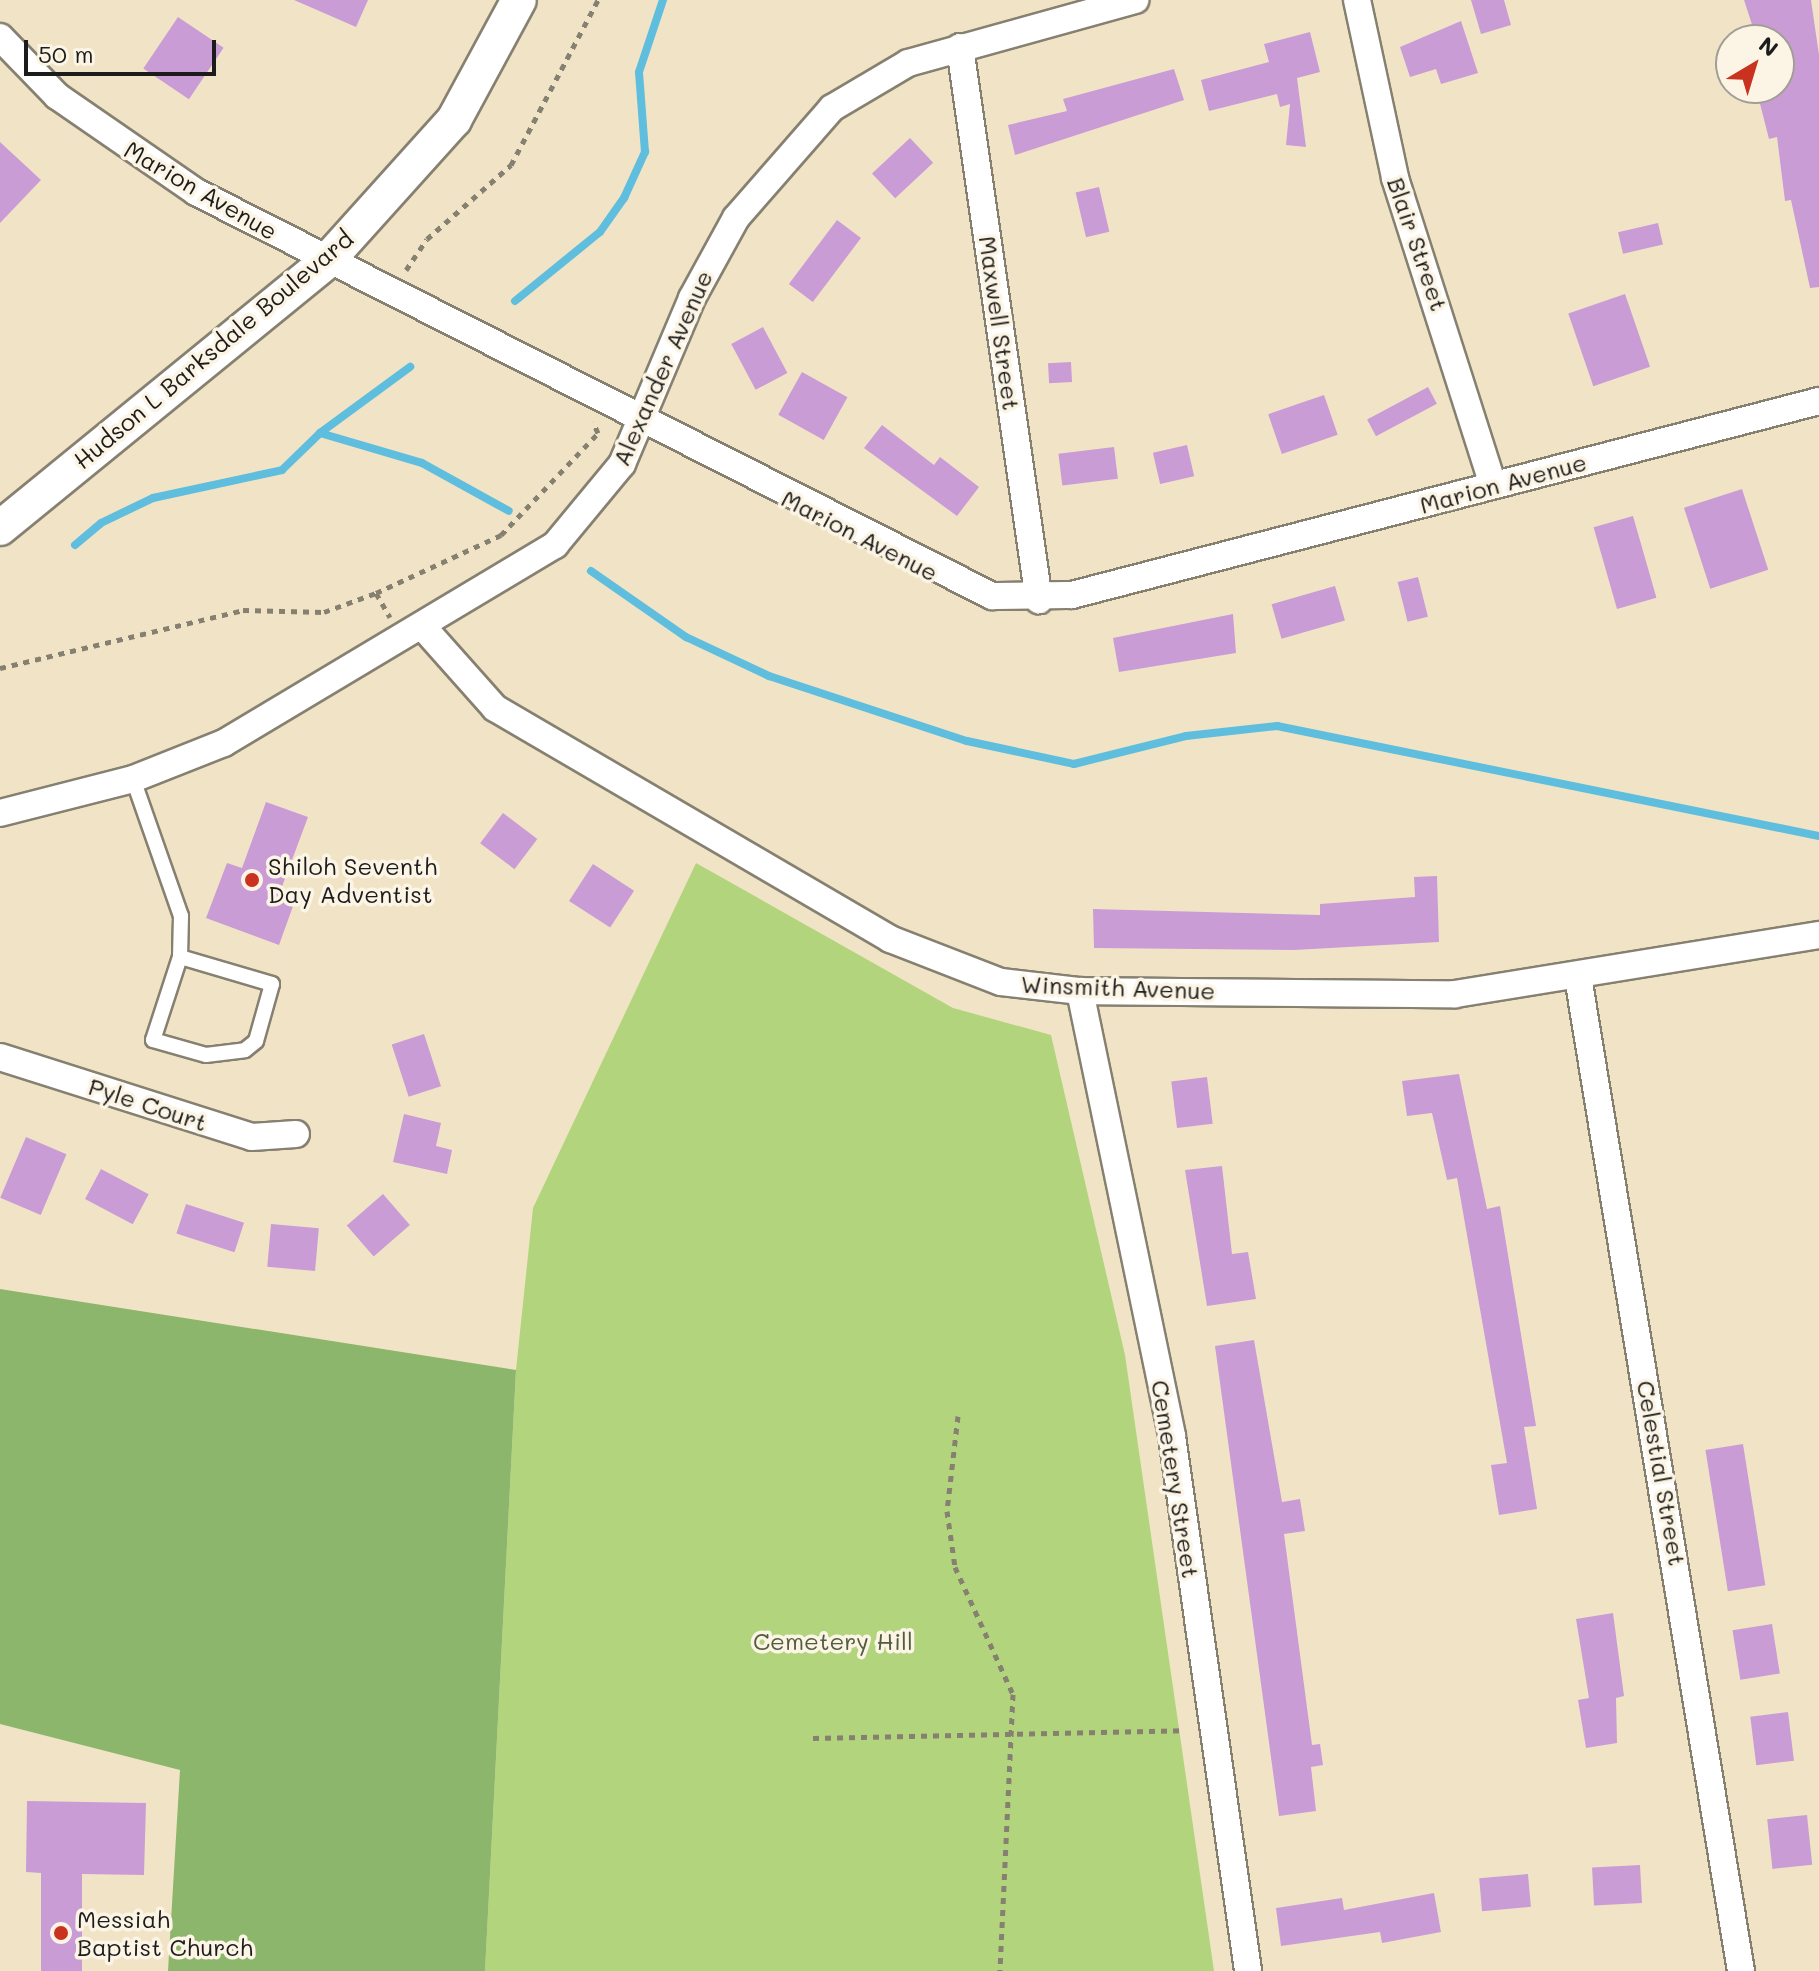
<!DOCTYPE html>
<style>
body{margin:0}
#map{position:relative;width:1819px;height:1971px;overflow:hidden;background:#f1e4c6;font-family:Mali,sans-serif}
div>[style]{position:absolute}
.green>*{inset:0;background:#b1d47d}
.forest>*{inset:0;background:#8cb66c}
.stream>*{height:8px;margin:-4px;padding:0 4px;transform-origin:4px;border-radius:4px;background:#5fbedd}
.building>*{inset:0;background:#c99cd6;transform-origin:0 0}
.path>*{height:5px;margin-top:-2.5px;transform-origin:0;background:repeating-linear-gradient(90deg,#868071 0 6px,transparent 0 12px)}
.roads{filter:drop-shadow(2px 0 #868071) drop-shadow(-2px 0 #868071) drop-shadow(0 2px #868071) drop-shadow(0 -2px #868071)}
.service>*{height:14px;margin:-7px;padding:0 7px;transform-origin:7px;border-radius:7px;background:#fff}
.minor>*{height:26px;margin:-13px;padding:0 13px;transform-origin:13px;border-radius:13px;background:#fff}
.tertiary>*{height:34px;margin:-17px;padding:0 17px;transform-origin:17px;border-radius:17px;background:#fff}
.dots>*{width:22px;height:22px;translate:-50% -50%;box-sizing:border-box;border:4px solid #fcf5e5;border-radius:50%}
span{translate:-50% -50%;white-space:nowrap;text-align:center;line-height:1.15;-webkit-text-stroke:7px #fcf5e5;paint-order:stroke}
.street-label{font-size:24px;color:#1c1c1c}
.poi-label{font-size:24px;color:#1c1c1c}
.left{translate:0 -50%;text-align:left}
.park-label{font-size:24px;color:#505c3e}
.north{position:absolute;left:1715px;top:24px;width:80px;height:80px;box-sizing:border-box;background:#fcf5e5;border:2px solid #a29e95;border-radius:50%;rotate:38deg;font-size:22px;font-weight:700;line-height:32px;text-align:center;color:#1c1c1c}
.north::after{content:'';display:block;margin:auto;width:28px;height:36px;background:#c8321e;clip-path:polygon(50% 0,100% 100%,50% 72%,0 100%)}
.scale{position:absolute;left:24px;top:40px;width:192px;height:36px;box-sizing:border-box;border:4px solid #1c1c1c;border-top:0;padding-left:10px;font-size:24px;line-height:28px;white-space:nowrap;color:#1c1c1c;-webkit-text-stroke:6px #fcf5e5;paint-order:stroke}
</style>
<div id="map">
<div class="green">
<i style="clip-path:polygon(696px 863px,953px 1008px,1051px 1035px,1125px 1355px,1214px 1971px,485px 1971px,516px 1370px,533px 1208px)"></i>
</div>
<div class="forest">
<i style="clip-path:polygon(0 1289px,516px 1370px,485px 1971px,168px 1971px,180px 1770px,0 1724px)"></i>
</div>
<div class="stream">
<i style="left:515px;top:301px;width:109px;rotate:-39.1deg"></i>
<i style="left:600px;top:232px;width:42px;rotate:-54.8deg"></i>
<i style="left:624px;top:198px;width:51px;rotate:-65.5deg"></i>
<i style="left:645px;top:152px;width:80px;rotate:-94.3deg"></i>
<i style="left:639px;top:72px;width:76px;rotate:-71.6deg"></i>
<i style="left:320px;top:433px;width:106px;rotate:16.4deg"></i>
<i style="left:422px;top:463px;width:99px;rotate:28.9deg"></i>
<i style="left:75px;top:545px;width:34px;rotate:-40deg"></i>
<i style="left:101px;top:523px;width:58px;rotate:-25.7deg"></i>
<i style="left:153px;top:498px;width:132px;rotate:-12.2deg"></i>
<i style="left:282px;top:470px;width:53px;rotate:-44.2deg"></i>
<i style="left:320px;top:433px;width:112px;rotate:-36.3deg"></i>
<i style="left:591px;top:571px;width:116px;rotate:34.8deg"></i>
<i style="left:686px;top:637px;width:92px;rotate:25.2deg"></i>
<i style="left:769px;top:676px;width:208px;rotate:18.2deg"></i>
<i style="left:967px;top:741px;width:109px;rotate:12.1deg"></i>
<i style="left:1074px;top:764px;width:115px;rotate:-14deg"></i>
<i style="left:1186px;top:736px;width:92px;rotate:-6.3deg"></i>
<i style="left:1277px;top:726px;width:553px;rotate:11.47deg"></i>
</div>
<div class="building">
<i style="clip-path:polygon(294px 0,368px 0,356px 27px)"></i>
<i style="clip-path:polygon(1471px 0,1504px 0,1511px 25px,1481px 34px)"></i>
<i style="clip-path:polygon(1744px 0,1811px 0,1819px 55px,1819px 287px,1810px 288px,1791px 200px,1785px 201px,1777px 137px,1769px 139px,1758px 96px,1779px 91px,1779px 40px,1757px 40px)"></i>
<i style="left:178px;top:17px;width:55px;height:62px;rotate:34deg"></i>
<i style="clip-path:polygon(1461px 21px,1478px 73px,1441px 84px,1436px 69px,1410px 77px,1400px 47px)"></i>
<i style="clip-path:polygon(1310px 32px,1320px 72px,1297px 78px,1306px 147px,1286px 145px,1290px 104px,1280px 107px,1277px 94px,1209px 111px,1201px 80px,1269px 62px,1264px 44px)"></i>
<i style="clip-path:polygon(1174px 69px,1184px 100px,1015px 155px,1008px 125px,1067px 111px,1063px 99px)"></i>
<i style="left:910px;top:138px;width:34px;height:52px;rotate:47deg"></i>
<i style="clip-path:polygon(0 142px,41px 180px,0 223px)"></i>
<i style="left:1099px;top:187px;width:46px;height:24px;rotate:77deg"></i>
<i style="left:837px;top:220px;width:30px;height:80px;rotate:37deg"></i>
<i style="left:1658px;top:223px;width:22px;height:41px;rotate:77deg"></i>
<i style="left:1625px;top:294px;width:77px;height:60px;rotate:71deg"></i>
<i style="left:763px;top:327px;width:52px;height:36px;rotate:62deg"></i>
<i style="left:1071px;top:362px;width:20px;height:23px;rotate:87deg"></i>
<i style="left:802px;top:372px;width:52px;height:49px;rotate:29deg"></i>
<i style="left:1428px;top:387px;width:19px;height:69px;rotate:62deg"></i>
<i style="left:1324px;top:395px;width:42px;height:59px;rotate:71deg"></i>
<i style="clip-path:polygon(882px 425px,934px 465px,940px 457px,979px 487px,957px 516px,864px 448px)"></i>
<i style="left:1187px;top:445px;width:32px;height:35px;rotate:77deg"></i>
<i style="left:1114px;top:447px;width:32px;height:56px;rotate:83deg"></i>
<i style="left:1742px;top:489px;width:85px;height:61px;rotate:72deg"></i>
<i style="left:1633px;top:516px;width:85px;height:41px;rotate:74deg"></i>
<i style="left:1418px;top:577px;width:41px;height:21px;rotate:76deg"></i>
<i style="left:1335px;top:586px;width:36px;height:66px;rotate:74deg"></i>
<i style="clip-path:polygon(1233px 614px,1236px 653px,1119px 672px,1113px 638px)"></i>
<i style="clip-path:polygon(266px 802px,308px 817px,280px 892px,296px 898px,279px 945px,206px 918px,227px 863px,242px 868px)"></i>
<i style="left:503px;top:813px;width:43px;height:38px;rotate:37deg"></i>
<i style="left:593px;top:864px;width:49px;height:44px;rotate:33deg"></i>
<i style="clip-path:polygon(1437px 876px,1439px 942px,1294px 950px,1094px 948px,1093px 909px,1320px 915px,1320px 904px,1415px 897px,1414px 877px)"></i>
<i style="left:424px;top:1034px;width:55px;height:34px;rotate:72deg"></i>
<i style="clip-path:polygon(1459px 1074px,1487px 1209px,1500px 1206px,1536px 1426px,1524px 1427px,1537px 1509px,1499px 1515px,1491px 1465px,1507px 1463px,1457px 1178px,1447px 1180px,1432px 1113px,1407px 1116px,1402px 1081px)"></i>
<i style="left:1207px;top:1077px;width:47px;height:36px;rotate:83deg"></i>
<i style="clip-path:polygon(404px 1114px,441px 1123px,436px 1146px,452px 1150px,447px 1174px,393px 1162px)"></i>
<i style="left:26px;top:1137px;width:44px;height:66px;rotate:23deg"></i>
<i style="clip-path:polygon(1222px 1166px,1232px 1254px,1248px 1252px,1256px 1299px,1207px 1306px,1185px 1170px)"></i>
<i style="left:101px;top:1169px;width:54px;height:34px;rotate:28deg"></i>
<i style="left:383px;top:1194px;width:41px;height:48px;rotate:49deg"></i>
<i style="left:186px;top:1204px;width:61px;height:31px;rotate:18deg"></i>
<i style="left:271px;top:1224px;width:48px;height:43px;rotate:5deg"></i>
<i style="clip-path:polygon(1254px 1340px,1282px 1502px,1300px 1499px,1305px 1531px,1284px 1534px,1312px 1745px,1320px 1744px,1323px 1765px,1311px 1767px,1316px 1811px,1279px 1816px,1215px 1346px)"></i>
<i style="left:1743px;top:1444px;width:143px;height:38px;rotate:81deg"></i>
<i style="clip-path:polygon(1613px 1613px,1624px 1696px,1616px 1698px,1617px 1743px,1586px 1748px,1578px 1700px,1589px 1698px,1576px 1619px)"></i>
<i style="left:1772px;top:1624px;width:50px;height:40px;rotate:81deg"></i>
<i style="left:1788px;top:1712px;width:49px;height:38px;rotate:83deg"></i>
<i style="clip-path:polygon(27px 1801px,146px 1803px,144px 1875px,82px 1874px,82px 1971px,41px 1971px,41px 1873px,26px 1872px)"></i>
<i style="left:1807px;top:1815px;width:50px;height:40px;rotate:84deg"></i>
<i style="left:1640px;top:1865px;width:38px;height:48px;rotate:87deg"></i>
<i style="left:1528px;top:1874px;width:33px;height:49px;rotate:85deg"></i>
<i style="clip-path:polygon(1434px 1893px,1441px 1932px,1382px 1943px,1380px 1932px,1281px 1946px,1276px 1908px,1342px 1898px,1344px 1910px)"></i>
</div>
<div class="path">
<i style="left:406px;top:270px;width:37px;rotate:-56deg"></i>
<i style="left:427px;top:239px;width:112px;rotate:-41.4deg"></i>
<i style="left:511px;top:165px;width:187px;rotate:-62.2deg"></i>
<i style="left:376px;top:593px;width:28px;rotate:60deg"></i>
<i style="left:0;top:668px;width:250px;rotate:-13.4deg"></i>
<i style="left:243px;top:610px;width:81px;rotate:1.4deg"></i>
<i style="left:324px;top:612px;width:55px;rotate:-20.1deg"></i>
<i style="left:376px;top:593px;width:138px;rotate:-24.9deg"></i>
<i style="left:501px;top:535px;width:141px;rotate:-46.4deg"></i>
<i style="left:598px;top:433px;width:12px;rotate:-114deg"></i>
<i style="left:958px;top:1416px;width:96px;rotate:96.6deg"></i>
<i style="left:947px;top:1511px;width:57px;rotate:81.9deg"></i>
<i style="left:955px;top:1567px;width:140px;rotate:65.5deg"></i>
<i style="left:1013px;top:1694px;width:277px;rotate:92.7deg"></i>
<i style="left:813px;top:1738px;width:372px;rotate:-1.2deg"></i>
</div>
<div class="roads">
<div class="service">
<i style="left:133px;top:779px;width:145px;rotate:70.7deg"></i>
<i style="left:181px;top:916px;width:41px;rotate:91.4deg"></i>
<i style="left:180px;top:957px;width:87px;rotate:108deg"></i>
<i style="left:153px;top:1040px;width:55px;rotate:15.8deg"></i>
<i style="left:206px;top:1055px;width:39px;rotate:-7deg"></i>
<i style="left:245px;top:1050px;width:14px;rotate:-39deg"></i>
<i style="left:256px;top:1041px;width:59px;rotate:-74.3deg"></i>
<i style="left:272px;top:984px;width:96px;rotate:-163.6deg"></i>
</div>
<div class="minor">
<i style="left:1357px;top:0;width:182px;rotate:77.9deg"></i>
<i style="left:1395px;top:178px;width:322px;rotate:72.3deg"></i>
<i style="left:0;top:37px;width:82px;rotate:46deg"></i>
<i style="left:57px;top:96px;width:169px;rotate:34.6deg"></i>
<i style="left:196px;top:192px;width:893px;rotate:26.91deg"></i>
<i style="left:992px;top:596px;width:80px;rotate:-0.7deg"></i>
<i style="left:1072px;top:595px;width:772px;rotate:-14.56deg"></i>
<i style="left:960px;top:47px;width:559px;rotate:81.87deg"></i>
<i style="left:423px;top:627px;width:108px;rotate:48.4deg"></i>
<i style="left:495px;top:708px;width:458px;rotate:30.3deg"></i>
<i style="left:890px;top:939px;width:119px;rotate:21.2deg"></i>
<i style="left:1001px;top:982px;width:80px;rotate:6.5deg"></i>
<i style="left:1080px;top:991px;width:375px;rotate:0.5deg"></i>
<i style="left:1455px;top:994px;width:369px;rotate:-9.2deg"></i>
<i style="left:0;top:813px;width:137px;rotate:-14.3deg"></i>
<i style="left:133px;top:779px;width:98px;rotate:-21.6deg"></i>
<i style="left:224px;top:743px;width:386px;rotate:-30.9deg"></i>
<i style="left:555px;top:545px;width:105px;rotate:-50.4deg"></i>
<i style="left:622px;top:464px;width:180px;rotate:-67.1deg"></i>
<i style="left:692px;top:298px;width:91px;rotate:-61.2deg"></i>
<i style="left:736px;top:218px;width:146px;rotate:-48.9deg"></i>
<i style="left:832px;top:108px;width:88px;rotate:-30.6deg"></i>
<i style="left:908px;top:63px;width:236px;rotate:-15.5deg"></i>
<i style="left:1578px;top:977px;width:1007px;rotate:80.69deg"></i>
<i style="left:1080px;top:991px;width:454px;rotate:78.3deg"></i>
<i style="left:1172px;top:1436px;width:540px;rotate:81.91deg"></i>
<i style="left:0;top:1057px;width:264px;rotate:17.6deg"></i>
<i style="left:252px;top:1137px;width:44px;rotate:-3.9deg"></i>
</div>
<div class="tertiary">
<i style="left:0;top:528px;width:422px;rotate:-39.2deg"></i>
<i style="left:327px;top:261px;width:190px;rotate:-48deg"></i>
<i style="left:454px;top:120px;width:136px;rotate:-61.6deg"></i>
</div>
</div>
<div class="dots">
<i style="left:252px;top:880px;background:#c8321e"></i>
<i style="left:61px;top:1933px;background:#c8321e"></i>
</div>
<div class="street-label">
<span style="left:201px;top:190px;rotate:30deg">Marion Avenue</span>
<span style="left:1418px;top:244px;rotate:71deg">Blair Street</span>
<span style="left:1000px;top:323px;rotate:82deg">Maxwell Street</span>
<span style="left:213px;top:349px;rotate:-40deg">Hudson L Barksdale Boulevard</span>
<span style="left:662px;top:368px;rotate:-66deg">Alexander Avenue</span>
<span style="left:1503px;top:483px;rotate:-15deg">Marion Avenue</span>
<span style="left:860px;top:535px;rotate:27deg">Marion Avenue</span>
<span style="left:1118px;top:987px;rotate:2deg">Winsmith Avenue</span>
<span style="left:148px;top:1104px;rotate:18deg">Pyle Court</span>
<span style="left:1662px;top:1473px;rotate:80deg">Celestial Street</span>
<span style="left:1176px;top:1479px;rotate:81deg">Cemetery Street</span>
</div>
<div class="poi-label">
<span class="left" style="left:268px;top:880px">Shiloh Seventh<br>Day Adventist</span>
<span class="left" style="left:77px;top:1933px">Messiah<br>Baptist Church</span>
</div>
<div class="park-label">
<span style="left:833px;top:1641px">Cemetery Hill</span>
</div>
<div class="north">N</div>
<div class="scale">50 m</div>
</div>
